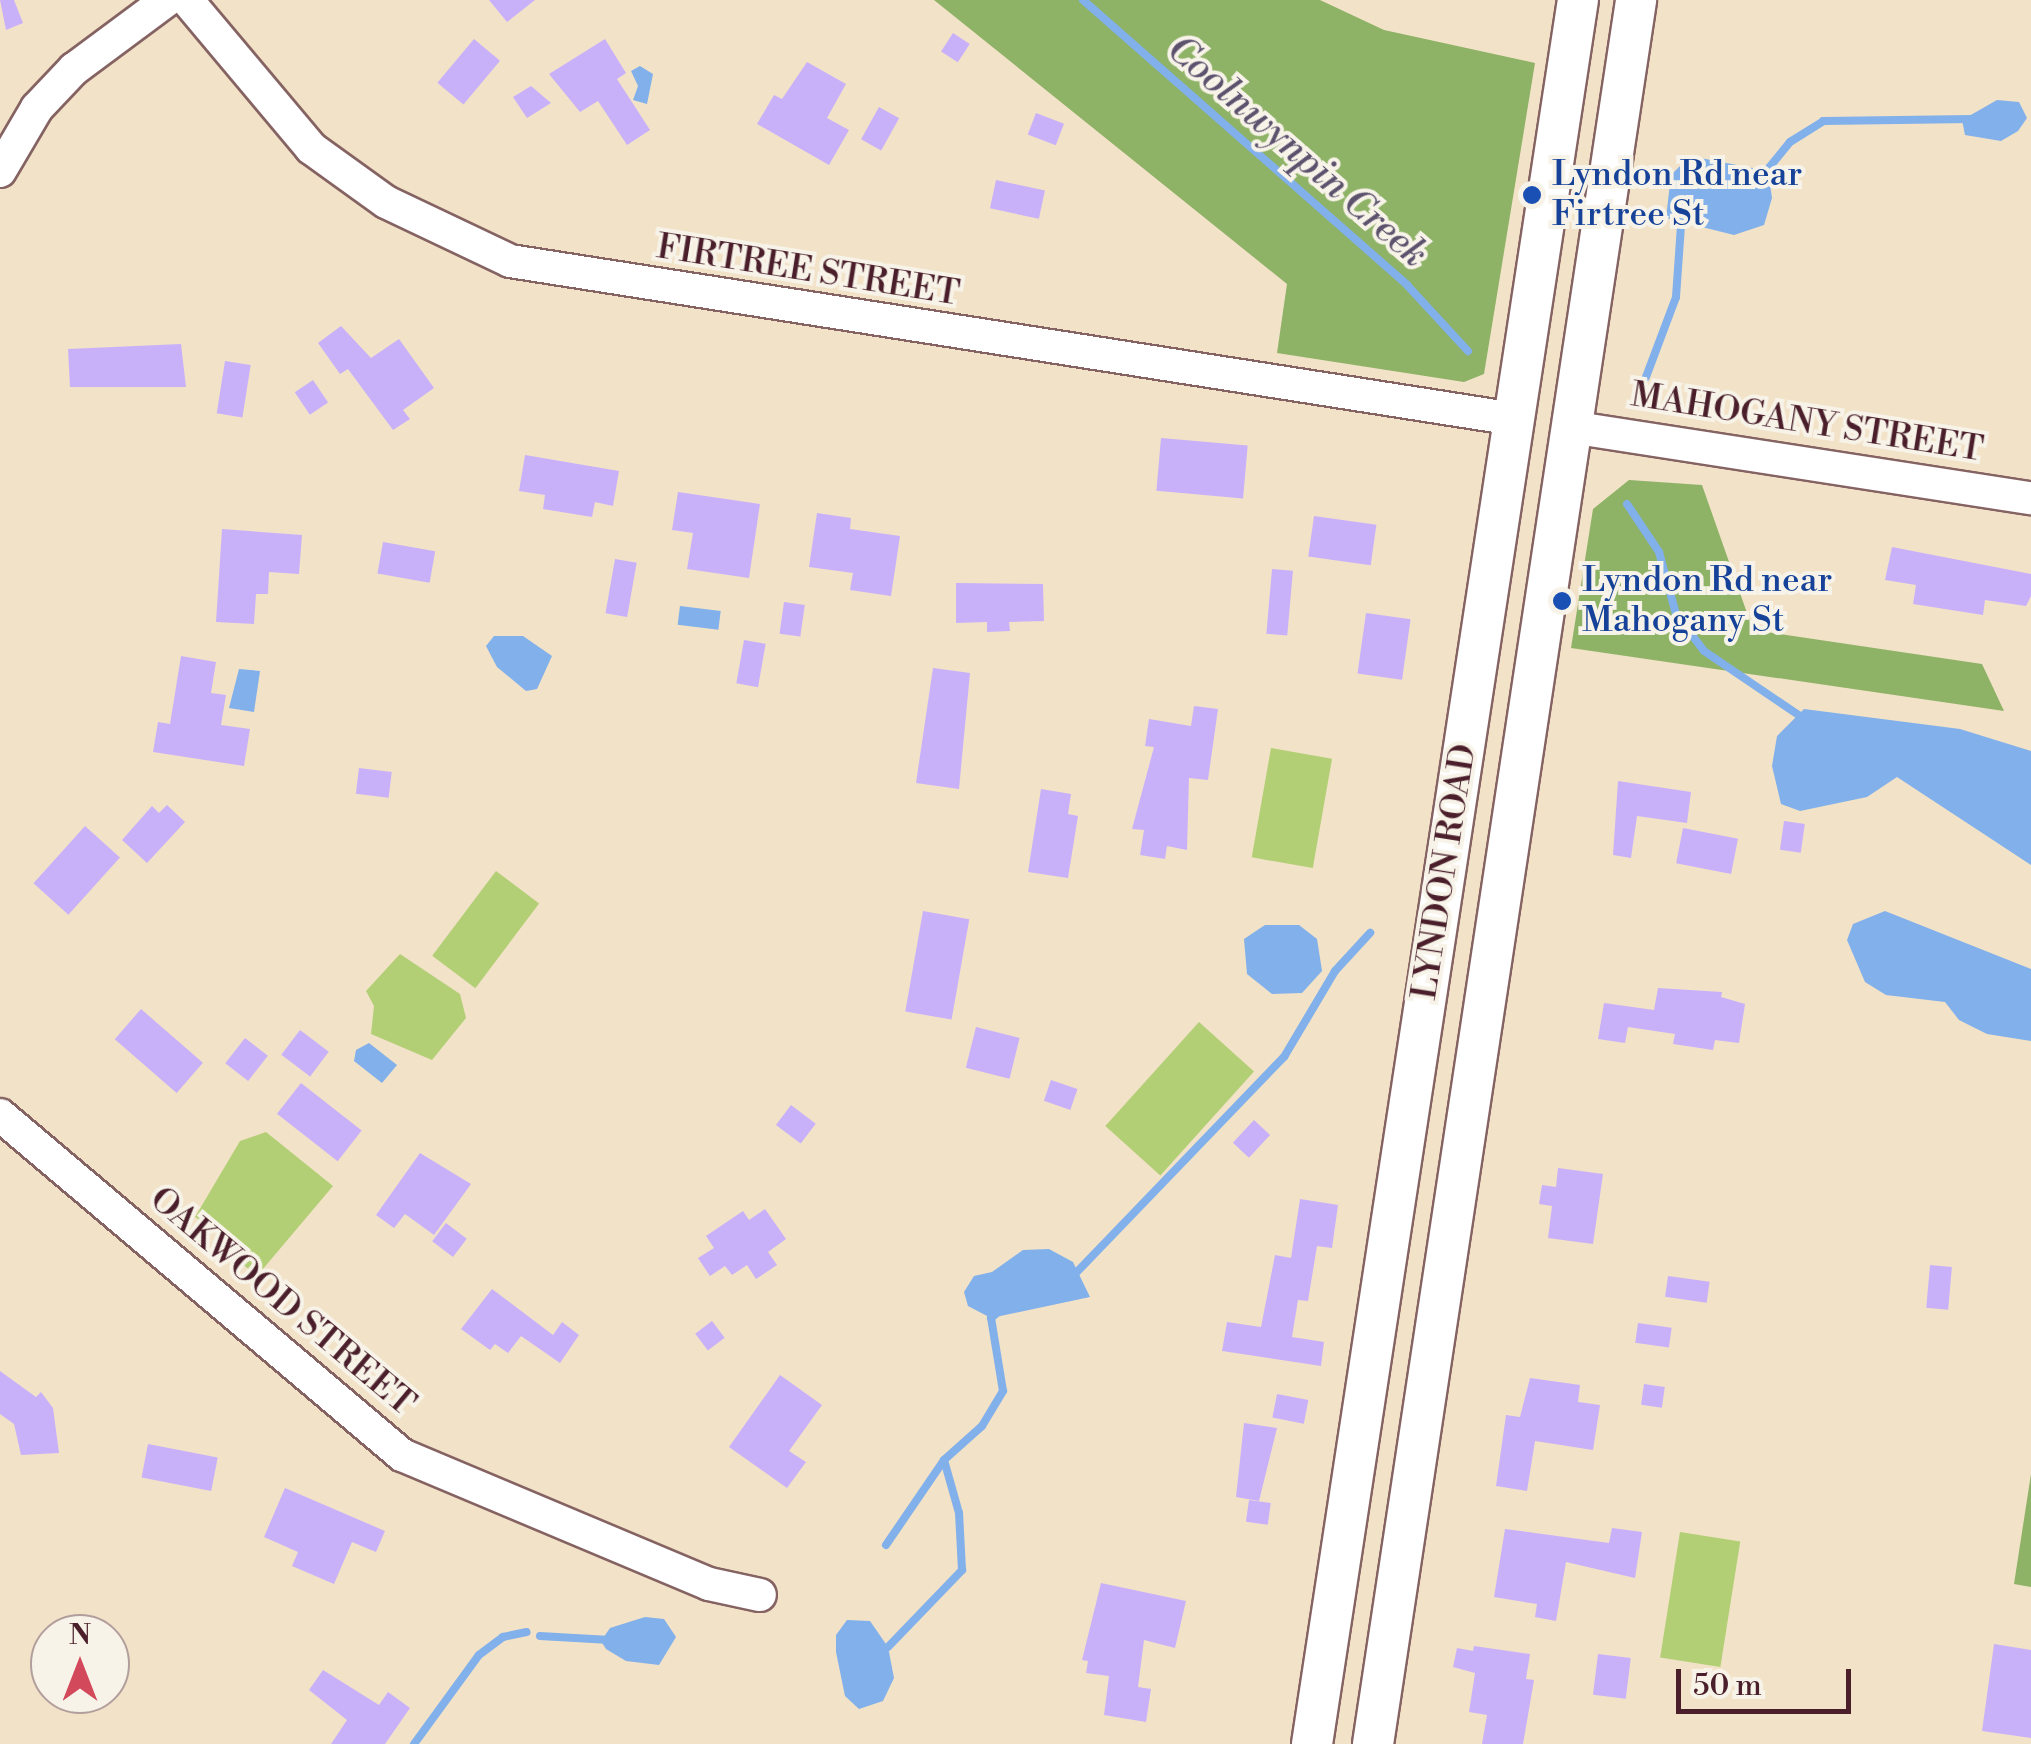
<!DOCTYPE html>
<style>
body{margin:0}
#map{position:relative;width:2031px;height:1744px;overflow:hidden;background:#f2e2c8;font-family:"Libre Bodoni",serif}
div>[style]{position:absolute}
.green>*{inset:0;background:#b3cf75;transform-origin:0 0}
.forest>*{inset:0;background:#8eb266}
.water>*{inset:0;background:#81b0eb;transform-origin:0 0}
.stream>*{height:8px;margin:-4px;padding:0 4px;transform-origin:4px;border-radius:4px;background:#81b0eb}
.building>*{inset:0;background:#c9b1fa;transform-origin:0 0}
.roads{filter:drop-shadow(2px 0 #856362) drop-shadow(-2px 0 #856362) drop-shadow(0 2px #856362) drop-shadow(0 -2px #856362)}
.minor>*{height:32px;margin:-16px;padding:0 16px;transform-origin:16px;border-radius:16px;background:#fff}
.major>*{height:40px;margin:-20px;padding:0 20px;transform-origin:20px;border-radius:20px;background:#fff}
.dots>*{width:28px;height:28px;translate:-50% -50%;box-sizing:border-box;border:5px solid #f7f3e8;border-radius:50%}
span{translate:-50% -50%;white-space:nowrap;text-align:center;line-height:1.15;-webkit-text-stroke:8px #f7f3e8;paint-order:stroke}
.transit-label{font-size:35px;color:#164399}
.left{translate:0 -50%;text-align:left}
.street-label{font-size:35px;color:#4a1f2b}
.water-label{font-size:38px;color:#5d526e;font-style:italic}
.north{position:absolute;left:30px;top:1614px;width:100px;height:100px;box-sizing:border-box;background:#f7f3e8;border:2px solid #b29e9c;border-radius:50%;rotate:0deg;font-size:28px;font-weight:700;line-height:40px;text-align:center;color:#4a1f2b}
.north::after{content:'';display:block;margin:auto;width:35px;height:45px;background:#d1495b;clip-path:polygon(50% 0,100% 100%,50% 72%,0 100%)}
.scale{position:absolute;left:1676px;top:1669px;width:175px;height:45px;box-sizing:border-box;border:5px solid #4a1f2b;border-top:0;padding-left:12px;font-size:30px;line-height:35px;white-space:nowrap;color:#4a1f2b;-webkit-text-stroke:8px #f7f3e8;paint-order:stroke}
</style>
<div id="map">
<div class="green">
<i style="left:1271px;top:748px;width:62px;height:111px;rotate:10deg"></i>
<i style="left:496px;top:871px;width:54px;height:106px;rotate:37deg"></i>
<i style="clip-path:polygon(400px 954px,460px 994px,466px 1018px,432px 1060px,371px 1034px,374px 1006px,366px 991px)"></i>
<i style="left:1199px;top:1022px;width:74px;height:140px;rotate:42deg"></i>
<i style="clip-path:polygon(266px 1132px,333px 1186px,257px 1276px,230px 1254px,221px 1234px,195px 1217px,240px 1141px)"></i>
<i style="left:1680px;top:1532px;width:61px;height:127px;rotate:9deg"></i>
</div>
<div class="forest">
<i style="clip-path:polygon(934px 0,1320px 0,1384px 30px,1535px 63px,1484px 374px,1464px 382px,1277px 353px,1287px 284px)"></i>
<i style="clip-path:polygon(1629px 480px,1702px 485px,1753px 630px,1982px 664px,2004px 711px,1571px 648px,1593px 509px)"></i>
<i style="clip-path:polygon(2031px 1474px,2031px 1587px,2014px 1584px)"></i>
</div>
<div class="water">
<i style="clip-path:polygon(640px 66px,653px 74px,647px 104px,633px 100px,638px 86px,631px 71px)"></i>
<i style="clip-path:polygon(1997px 100px,2019px 102px,2027px 118px,2018px 131px,2001px 141px,1965px 135px,1962px 120px)"></i>
<i style="clip-path:polygon(1690px 156px,1768px 171px,1772px 198px,1764px 225px,1734px 235px,1666px 218px,1671px 175px)"></i>
<i style="left:680px;top:606px;width:41px;height:19px;rotate:7deg"></i>
<i style="clip-path:polygon(494px 636px,523px 636px,552px 656px,537px 689px,526px 691px,497px 667px,486px 646px)"></i>
<i style="clip-path:polygon(239px 669px,260px 671px,254px 712px,229px 708px)"></i>
<i style="clip-path:polygon(1804px 709px,1960px 729px,2031px 751px,2031px 865px,1897px 777px,1867px 797px,1800px 811px,1781px 804px,1772px 766px,1777px 736px)"></i>
<i style="clip-path:polygon(1885px 911px,2031px 969px,2031px 1041px,1987px 1034px,1959px 1020px,1945px 1002px,1886px 995px,1865px 982px,1847px 940px,1853px 924px)"></i>
<i style="clip-path:polygon(1265px 925px,1299px 925px,1317px 939px,1322px 971px,1302px 993px,1272px 994px,1247px 974px,1244px 939px)"></i>
<i style="clip-path:polygon(369px 1043px,397px 1065px,382px 1083px,354px 1061px,356px 1050px)"></i>
<i style="clip-path:polygon(1049px 1249px,1073px 1262px,1090px 1297px,991px 1318px,968px 1306px,964px 1292px,974px 1276px,992px 1272px,1023px 1250px)"></i>
<i style="clip-path:polygon(645px 1617px,664px 1619px,676px 1637px,659px 1665px,626px 1661px,606px 1649px,601px 1641px,610px 1628px)"></i>
<i style="clip-path:polygon(847px 1620px,870px 1621px,888px 1647px,894px 1678px,883px 1701px,859px 1709px,845px 1696px,836px 1652px,836px 1635px)"></i>
</div>
<div class="stream">
<i style="left:1083px;top:0;width:432px;rotate:41.3deg"></i>
<i style="left:1407px;top:285px;width:90px;rotate:47.3deg"></i>
<i style="left:1763px;top:175px;width:43px;rotate:-50.7deg"></i>
<i style="left:1790px;top:142px;width:39px;rotate:-32deg"></i>
<i style="left:1823px;top:121px;width:149px;rotate:-0.8deg"></i>
<i style="left:1646px;top:377px;width:85px;rotate:-69.4deg"></i>
<i style="left:1676px;top:297px;width:72px;rotate:-86deg"></i>
<i style="left:1681px;top:225px;width:7px;rotate:-34deg"></i>
<i style="left:1627px;top:504px;width:58px;rotate:56.3deg"></i>
<i style="left:1659px;top:552px;width:64px;rotate:74.7deg"></i>
<i style="left:1676px;top:614px;width:46px;rotate:52.9deg"></i>
<i style="left:1704px;top:651px;width:116px;rotate:34.1deg"></i>
<i style="left:1074px;top:1275px;width:303px;rotate:-46.1deg"></i>
<i style="left:1284px;top:1057px;width:100px;rotate:-59.3deg"></i>
<i style="left:1335px;top:971px;width:52px;rotate:-47.4deg"></i>
<i style="left:886px;top:1545px;width:103px;rotate:-55.7deg"></i>
<i style="left:944px;top:1460px;width:51px;rotate:-41.8deg"></i>
<i style="left:982px;top:1426px;width:41px;rotate:-59deg"></i>
<i style="left:1003px;top:1391px;width:74px;rotate:-99.3deg"></i>
<i style="left:991px;top:1318px;width:6px;rotate:-39deg"></i>
<i style="left:540px;top:1636px;width:70px;rotate:3.3deg"></i>
<i style="left:888px;top:1647px;width:107px;rotate:-46.1deg"></i>
<i style="left:962px;top:1570px;width:57px;rotate:-93deg"></i>
<i style="left:959px;top:1513px;width:55px;rotate:-105.8deg"></i>
<i style="left:414px;top:1744px;width:110px;rotate:-53.9deg"></i>
<i style="left:479px;top:1655px;width:30px;rotate:-37deg"></i>
<i style="left:503px;top:1637px;width:24px;rotate:-12deg"></i>
</div>
<div class="building">
<i style="clip-path:polygon(0 0,14px 0,23px 23px,6px 30px)"></i>
<i style="clip-path:polygon(489px 0,535px 0,507px 22px)"></i>
<i style="left:953px;top:33px;width:20px;height:22px;rotate:33deg"></i>
<i style="left:474px;top:39px;width:34px;height:57px;rotate:40deg"></i>
<i style="clip-path:polygon(605px 39px,626px 73px,617px 79px,650px 130px,627px 145px,598px 101px,580px 112px,549px 74px)"></i>
<i style="clip-path:polygon(807px 62px,846px 84px,827px 118px,849px 130px,829px 165px,757px 124px,774px 95px,782px 99px)"></i>
<i style="clip-path:polygon(531px 86px,551px 103px,527px 118px,513px 97px)"></i>
<i style="left:879px;top:107px;width:23px;height:37px;rotate:29deg"></i>
<i style="left:1036px;top:113px;width:30px;height:23px;rotate:21deg"></i>
<i style="left:996px;top:180px;width:50px;height:29px;rotate:12deg"></i>
<i style="clip-path:polygon(341px 326px,371px 358px,399px 339px,434px 388px,403px 410px,410px 419px,393px 430px,348px 369px,340px 374px,318px 343px)"></i>
<i style="clip-path:polygon(181px 344px,186px 387px,70px 387px,68px 349px)"></i>
<i style="left:225px;top:361px;width:26px;height:53px;rotate:9deg"></i>
<i style="left:313px;top:380px;width:27px;height:22px;rotate:56deg"></i>
<i style="left:1161px;top:438px;width:87px;height:53px;rotate:5deg"></i>
<i style="clip-path:polygon(525px 455px,619px 471px,613px 506px,595px 502px,592px 517px,543px 509px,545px 495px,519px 491px)"></i>
<i style="clip-path:polygon(678px 492px,760px 504px,749px 578px,687px 569px,693px 533px,672px 530px)"></i>
<i style="clip-path:polygon(817px 513px,851px 518px,850px 529px,900px 536px,891px 596px,850px 590px,853px 573px,809px 567px)"></i>
<i style="left:1314px;top:516px;width:63px;height:41px;rotate:8deg"></i>
<i style="clip-path:polygon(222px 529px,302px 535px,299px 574px,269px 572px,268px 594px,256px 594px,254px 624px,216px 622px)"></i>
<i style="left:383px;top:542px;width:53px;height:32px;rotate:10deg"></i>
<i style="clip-path:polygon(1892px 547px,2031px 574px,2031px 596px,2026px 606px,1985px 600px,1983px 615px,1913px 604px,1916px 585px,1885px 580px)"></i>
<i style="left:615px;top:559px;width:22px;height:55px;rotate:10deg"></i>
<i style="left:1272px;top:569px;width:21px;height:65px;rotate:5deg"></i>
<i style="clip-path:polygon(956px 583px,1043px 584px,1044px 621px,1009px 622px,1010px 631px,987px 632px,987px 622px,956px 623px)"></i>
<i style="left:784px;top:602px;width:21px;height:32px;rotate:8deg"></i>
<i style="left:1366px;top:613px;width:45px;height:61px;rotate:8deg"></i>
<i style="left:744px;top:640px;width:22px;height:44px;rotate:10deg"></i>
<i style="clip-path:polygon(181px 656px,216px 662px,211px 693px,226px 695px,221px 725px,250px 729px,244px 766px,153px 752px,158px 722px,170px 724px)"></i>
<i style="clip-path:polygon(933px 668px,970px 673px,959px 789px,916px 783px)"></i>
<i style="clip-path:polygon(1194px 706px,1218px 709px,1208px 780px,1189px 778px,1187px 850px,1167px 846px,1165px 859px,1140px 855px,1144px 830px,1132px 829px,1154px 747px,1145px 746px,1149px 719px,1191px 726px)"></i>
<i style="left:359px;top:768px;width:33px;height:26px;rotate:7deg"></i>
<i style="clip-path:polygon(1618px 781px,1691px 792px,1687px 823px,1637px 816px,1631px 858px,1613px 855px)"></i>
<i style="clip-path:polygon(1041px 789px,1071px 794px,1068px 814px,1078px 816px,1068px 878px,1028px 872px)"></i>
<i style="clip-path:polygon(167px 805px,185px 822px,147px 863px,122px 840px,152px 806px,159px 813px)"></i>
<i style="left:1784px;top:821px;width:21px;height:29px;rotate:8deg"></i>
<i style="left:85px;top:826px;width:47px;height:77px;rotate:42deg"></i>
<i style="left:1683px;top:828px;width:56px;height:36px;rotate:11deg"></i>
<i style="left:923px;top:911px;width:47px;height:102px;rotate:10deg"></i>
<i style="clip-path:polygon(1658px 988px,1722px 992px,1721px 997px,1745px 1004px,1739px 1043px,1715px 1040px,1713px 1050px,1673px 1044px,1675px 1034px,1628px 1027px,1625px 1043px,1598px 1039px,1604px 1003px,1654px 1010px)"></i>
<i style="left:141px;top:1009px;width:82px;height:40px;rotate:41deg"></i>
<i style="left:976px;top:1027px;width:45px;height:42px;rotate:14deg"></i>
<i style="left:300px;top:1030px;width:36px;height:31px;rotate:37deg"></i>
<i style="left:245px;top:1038px;width:29px;height:32px;rotate:38deg"></i>
<i style="left:1051px;top:1080px;width:28px;height:22px;rotate:19deg"></i>
<i style="left:301px;top:1083px;width:77px;height:39px;rotate:38deg"></i>
<i style="left:791px;top:1105px;width:31px;height:25px;rotate:37deg"></i>
<i style="left:1254px;top:1120px;width:22px;height:31px;rotate:43deg"></i>
<i style="clip-path:polygon(420px 1153px,471px 1184px,434px 1235px,405px 1214px,394px 1228px,376px 1215px)"></i>
<i style="clip-path:polygon(1558px 1168px,1603px 1174px,1593px 1244px,1548px 1238px,1552px 1206px,1539px 1204px,1542px 1185px,1556px 1187px)"></i>
<i style="clip-path:polygon(1300px 1199px,1338px 1205px,1332px 1248px,1317px 1246px,1308px 1301px,1298px 1300px,1292px 1337px,1324px 1342px,1321px 1366px,1222px 1351px,1227px 1322px,1261px 1327px,1275px 1255px,1291px 1258px)"></i>
<i style="clip-path:polygon(765px 1209px,786px 1239px,768px 1252px,777px 1265px,756px 1279px,747px 1265px,732px 1275px,725px 1266px,710px 1276px,698px 1258px,714px 1248px,706px 1236px,743px 1211px,749px 1220px)"></i>
<i style="left:446px;top:1223px;width:26px;height:23px;rotate:37deg"></i>
<i style="left:1930px;top:1265px;width:22px;height:43px;rotate:5deg"></i>
<i style="left:1668px;top:1276px;width:42px;height:21px;rotate:8deg"></i>
<i style="clip-path:polygon(492px 1289px,553px 1335px,562px 1322px,579px 1335px,560px 1363px,521px 1336px,508px 1353px,495px 1344px,490px 1350px,461px 1329px)"></i>
<i style="left:712px;top:1321px;width:21px;height:21px;rotate:53deg"></i>
<i style="left:1638px;top:1323px;width:34px;height:20px;rotate:8deg"></i>
<i style="clip-path:polygon(0 1371px,36px 1397px,41px 1392px,53px 1408px,59px 1453px,21px 1455px,14px 1424px,0 1414px)"></i>
<i style="clip-path:polygon(780px 1375px,822px 1405px,789px 1451px,806px 1462px,787px 1488px,729px 1447px)"></i>
<i style="clip-path:polygon(1530px 1378px,1580px 1385px,1578px 1402px,1600px 1405px,1593px 1450px,1535px 1441px,1527px 1491px,1496px 1486px,1506px 1415px,1520px 1417px)"></i>
<i style="left:1644px;top:1384px;width:21px;height:21px;rotate:8deg"></i>
<i style="left:1277px;top:1394px;width:32px;height:24px;rotate:11deg"></i>
<i style="clip-path:polygon(1244px 1423px,1277px 1428px,1259px 1501px,1236px 1497px)"></i>
<i style="left:148px;top:1444px;width:71px;height:34px;rotate:11deg"></i>
<i style="clip-path:polygon(285px 1488px,385px 1531px,376px 1552px,352px 1542px,334px 1584px,292px 1566px,298px 1552px,264px 1537px)"></i>
<i style="left:1249px;top:1500px;width:22px;height:22px;rotate:8deg"></i>
<i style="clip-path:polygon(1612px 1528px,1642px 1532px,1635px 1578px,1566px 1562px,1556px 1621px,1535px 1617px,1537px 1604px,1494px 1597px,1505px 1529px,1609px 1543px)"></i>
<i style="clip-path:polygon(1101px 1583px,1186px 1601px,1175px 1648px,1144px 1640px,1138px 1687px,1151px 1689px,1146px 1722px,1104px 1715px,1109px 1676px,1086px 1673px,1088px 1661px,1082px 1660px)"></i>
<i style="clip-path:polygon(1994px 1644px,2031px 1650px,2031px 1738px,1982px 1731px)"></i>
<i style="clip-path:polygon(1474px 1646px,1530px 1654px,1526px 1679px,1534px 1680px,1523px 1744px,1482px 1744px,1487px 1715px,1469px 1712px,1475px 1673px,1453px 1667px,1457px 1648px,1473px 1651px)"></i>
<i style="left:1598px;top:1654px;width:33px;height:41px;rotate:7deg"></i>
<i style="clip-path:polygon(323px 1670px,379px 1705px,388px 1692px,410px 1708px,385px 1744px,331px 1744px,347px 1720px,309px 1690px)"></i>
</div>
<div class="roads">
<div class="minor">
<i style="left:187px;top:0;width:193px;rotate:50deg"></i>
<i style="left:311px;top:148px;width:92px;rotate:35.8deg"></i>
<i style="left:386px;top:202px;width:137px;rotate:25.4deg"></i>
<i style="left:510px;top:261px;width:1016px;rotate:8.94deg"></i>
<i style="left:0;top:171px;width:73px;rotate:-59.6deg"></i>
<i style="left:37px;top:108px;width:54px;rotate:-46.5deg"></i>
<i style="left:74px;top:69px;width:116px;rotate:-36.6deg"></i>
<i style="left:1570px;top:427px;width:466px;rotate:8.8deg"></i>
<i style="left:0;top:1115px;width:527px;rotate:40.22deg"></i>
<i style="left:402px;top:1455px;width:333px;rotate:22.8deg"></i>
<i style="left:709px;top:1584px;width:52px;rotate:12.2deg"></i>
</div>
<div class="major">
<i style="left:1312px;top:1744px;width:1764px;rotate:-81.33deg"></i>
<i style="left:1373px;top:1744px;width:1764px;rotate:-81.42deg"></i>
</div>
</div>
<div class="dots">
<i style="left:1532px;top:195px;background:#1a4fb4"></i>
<i style="left:1562px;top:601px;background:#1a4fb4"></i>
</div>
<div class="transit-label">
<span class="left" style="left:1552px;top:195px">Lyndon Rd near<br>Firtree St</span>
<span class="left" style="left:1582px;top:601px">Lyndon Rd near<br>Mahogany St</span>
</div>
<div class="street-label">
<span style="left:808px;top:271px;rotate:9deg">FIRTREE STREET</span>
<span style="left:1807px;top:423px;rotate:9deg">MAHOGANY STREET</span>
<span style="left:1445px;top:872px;rotate:-81deg">LYNDON ROAD</span>
<span style="left:282px;top:1302px;rotate:40deg">OAKWOOD STREET</span>
</div>
<div class="water-label">
<span style="left:1297px;top:152px;rotate:41deg">Coolnwynpin Creek</span>
</div>
<div class="north">N</div>
<div class="scale">50 m</div>
</div>
